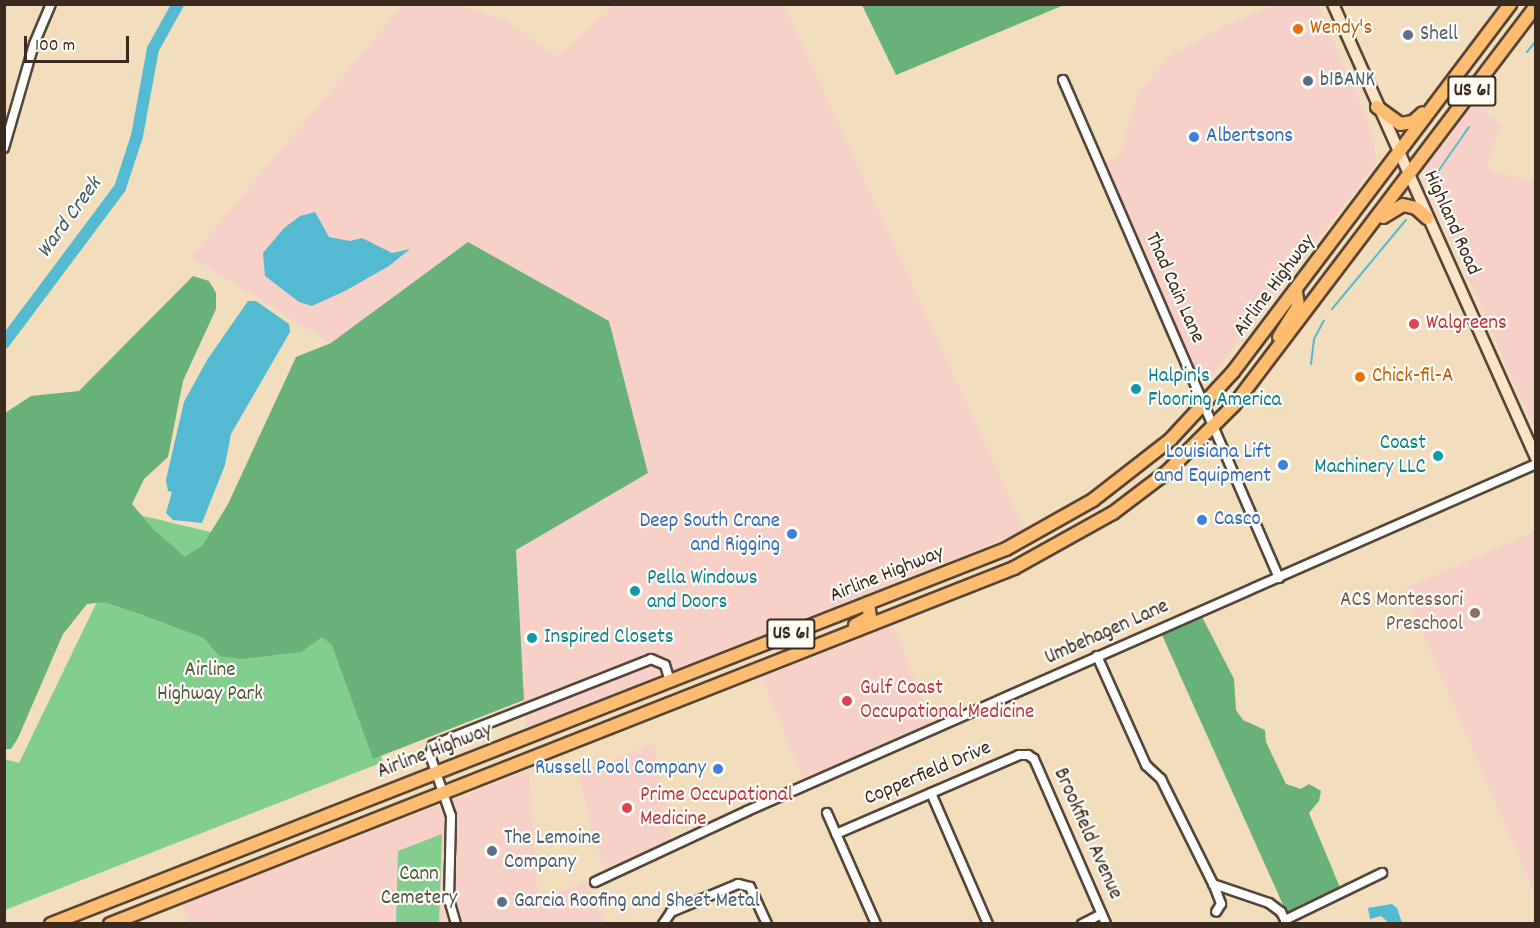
<!DOCTYPE html>
<style>
body{margin:0}
#map{position:relative;width:1540px;height:928px;overflow:hidden;background:#f2ddbd;font-family:Dekko,sans-serif}
div>[style]{position:absolute}
.built>*{inset:0;background:#f7d1c7;transform-origin:0 0}
.green>*{inset:0;background:#81ce8d}
.forest>*{inset:0;background:#68b178}
.water>*{inset:0;background:#54bad2}
.stream>*{height:2px;margin:-1px;padding:0 1px;transform-origin:1px;border-radius:1px;background:#54bad2}
.river>*{height:12px;margin:-6px;padding:0 6px;transform-origin:6px;border-radius:6px;background:#54bad2}
.roads{filter:drop-shadow(2px 0 #564536) drop-shadow(-2px 0 #564536) drop-shadow(0 2px #564536) drop-shadow(0 -2px #564536)}
.minor>*{height:8px;margin:-4px;padding:0 4px;transform-origin:4px;border-radius:4px;background:#fff}
.secondary>*{height:10px;margin:-5px;padding:0 5px;transform-origin:5px;border-radius:5px;background:#fee4c5}
.trunk>*{height:12px;margin:-6px;padding:0 6px;transform-origin:6px;border-radius:6px;background:#fdbc6f}
.dots>*{width:16px;height:16px;translate:-50% -50%;box-sizing:border-box;border:3px solid #fdfcf7;border-radius:50%}
span{translate:-50% -50%;white-space:nowrap;text-align:center;line-height:1.15;-webkit-text-stroke:4.5px #fdfcf7;paint-order:stroke}
.shield-label span{padding:2px 4px;background:#fdfcf7;border:2px solid;border-radius:4px;-webkit-text-stroke-width:0}
.shield-label{font-size:20px;color:#3b2a1e;font-weight:700}
.food-label{font-size:21px;color:#c56008}
.left{translate:0 -50%;text-align:left}
.service-label{font-size:21px;color:#4e5e75}
.shop-label{font-size:21px;color:#366cbe}
.right{translate:-100% -50%;text-align:right}
.street-label{font-size:21px;color:#3b2a1e}
.health-label{font-size:21px;color:#be3a42}
.culture-label{font-size:21px;color:#0d838f}
.education-label{font-size:21px;color:#785e54}
.park-label{font-size:21px;color:#505b3f}
.water-label{font-size:22px;color:#445c5d;font-style:italic}
.frame{position:absolute;inset:0;border:6px solid #3b2a1e;pointer-events:none}
.scale{position:absolute;left:24px;top:36px;width:105px;height:27px;box-sizing:border-box;border:3px solid #3b2a1e;border-top:0;padding-left:8px;font-size:18px;line-height:21px;white-space:nowrap;color:#3b2a1e;-webkit-text-stroke:4px #fdfcf7;paint-order:stroke}
</style>
<div id="map">
<div class="built">
<i style="clip-path:polygon(403px 5px,459px 5px,510px 23px,557px 57px,615px 5px,784px 5px,1025px 531px,526px 729px,516px 550px,648px 473px,332px 344px,191px 257px)"></i>
<i style="clip-path:polygon(1277px 5px,1318px 5px,1371px 128px,1377px 162px,1194px 399px,1094px 166px,1119px 157px,1138px 94px,1169px 57px,1230px 23px)"></i>
<i style="clip-path:polygon(1474px 103px,1503px 127px,1495px 139px,1486px 168px,1535px 183px,1535px 430px,1425px 180px,1426px 166px)"></i>
<i style="clip-path:polygon(1535px 531px,1535px 894px,1404px 589px)"></i>
<i style="left:893px;top:625px;width:109px;height:141px;rotate:68deg"></i>
<i style="clip-path:polygon(654px 744px,672px 843px,605px 874px,578px 773px)"></i>
<i style="clip-path:polygon(529px 770px,538px 901px,587px 881px,606px 923px,189px 924px,182px 905px)"></i>
</div>
<div class="green">
<i style="clip-path:polygon(139px 515px,308px 555px,383px 762px,5px 910px,4px 759px,19px 763px)"></i>
<i style="clip-path:polygon(442px 834px,439px 923px,396px 923px,398px 851px)"></i>
</div>
<div class="forest">
<i style="clip-path:polygon(862px 5px,1064px 5px,896px 75px)"></i>
<i style="clip-path:polygon(468px 242px,609px 321px,648px 473px,516px 550px,524px 700px,373px 759px,332px 645px,322px 637px,301px 652px,242px 659px,219px 656px,204px 638px,143px 615px,104px 602px,87px 604px,63px 634px,18px 738px,11px 749px,5px 749px,5px 413px,31px 396px,79px 391px,193px 276px,209px 281px,216px 293px,216px 309px,183px 381px,168px 457px,144px 479px,132px 504px,152px 528px,185px 557px,203px 545px,228px 504px,296px 357px,331px 343px)"></i>
<i style="clip-path:polygon(1202px 617px,1234px 679px,1236px 710px,1243px 720px,1265px 730px,1266px 742px,1286px 784px,1301px 789px,1309px 784px,1321px 791px,1319px 801px,1309px 813px,1341px 890px,1288px 916px,1162px 635px)"></i>
</div>
<div class="water">
<i style="clip-path:polygon(315px 212px,329px 237px,350px 241px,362px 238px,392px 253px,410px 249px,389px 266px,345px 291px,312px 306px,299px 302px,265px 276px,263px 253px,284px 228px,300px 216px)"></i>
<i style="clip-path:polygon(248px 301px,256px 301px,289px 324px,290px 332px,231px 434px,225px 465px,202px 523px,173px 520px,166px 513px,172px 492px,168px 491px,166px 480px,184px 402px,207px 360px)"></i>
<i style="clip-path:polygon(1392px 904px,1397px 908px,1402px 923px,1389px 923px,1381px 916px,1370px 919px,1368px 908px)"></i>
</div>
<div class="stream">
<i style="left:1527px;top:52px;width:14px;rotate:-51deg"></i>
<i style="left:1437px;top:173px;width:56px;rotate:-55.2deg"></i>
<i style="left:1332px;top:309px;width:116px;rotate:-50.3deg"></i>
<i style="left:1311px;top:364px;width:25px;rotate:-83deg"></i>
<i style="left:1314px;top:339px;width:21px;rotate:-62deg"></i>
</div>
<div class="river">
<i style="left:4px;top:343px;width:194px;rotate:-53.2deg"></i>
<i style="left:120px;top:188px;width:55px;rotate:-71.9deg"></i>
<i style="left:137px;top:136px;width:88px;rotate:-79.6deg"></i>
<i style="left:153px;top:49px;width:51px;rotate:-60.9deg"></i>
</div>
<div class="roads">
<div class="minor">
<i style="left:1063px;top:80px;width:543px;rotate:66.55deg"></i>
<i style="left:4px;top:148px;width:108px;rotate:-73.9deg"></i>
<i style="left:34px;top:44px;width:43px;rotate:-67deg"></i>
<i style="left:1097px;top:656px;width:120px;rotate:65.8deg"></i>
<i style="left:1146px;top:765px;width:21px;rotate:43deg"></i>
<i style="left:1161px;top:779px;width:122px;rotate:63.6deg"></i>
<i style="left:1215px;top:888px;width:17px;rotate:69deg"></i>
<i style="left:1221px;top:904px;width:9px;rotate:122deg"></i>
<i style="left:931px;top:793px;width:143px;rotate:66.5deg"></i>
<i style="left:827px;top:813px;width:121px;rotate:66.2deg"></i>
<i style="left:836px;top:834px;width:199px;rotate:-23.3deg"></i>
<i style="left:1019px;top:755px;width:9px"></i>
<i style="left:1028px;top:755px;width:7px;rotate:34deg"></i>
<i style="left:1034px;top:759px;width:180px;rotate:66.4deg"></i>
<i style="left:595px;top:882px;width:168px;rotate:-25deg"></i>
<i style="left:747px;top:811px;width:862px;rotate:-23.74deg"></i>
<i style="left:1213px;top:884px;width:59px;rotate:18.7deg"></i>
<i style="left:1269px;top:903px;width:15px;rotate:37deg"></i>
<i style="left:1281px;top:912px;width:13px;rotate:63deg"></i>
<i style="left:1285px;top:920px;width:108px;rotate:-25.9deg"></i>
<i style="left:456px;top:924px;width:26px;rotate:-106deg"></i>
<i style="left:449px;top:899px;width:83px;rotate:-88.6deg"></i>
<i style="left:451px;top:816px;width:65px;rotate:-109deg"></i>
<i style="left:430px;top:755px;width:10px;rotate:-73deg"></i>
<i style="left:433px;top:745px;width:234px;rotate:-21.5deg"></i>
<i style="left:651px;top:659px;width:15px;rotate:23deg"></i>
<i style="left:665px;top:665px;width:17px;rotate:73deg"></i>
<i style="left:663px;top:924px;width:14px;rotate:-56deg"></i>
<i style="left:671px;top:912px;width:73px;rotate:-22.7deg"></i>
<i style="left:738px;top:884px;width:12px;rotate:14deg"></i>
<i style="left:750px;top:887px;width:41px;rotate:65.3deg"></i>
<i style="left:1082px;top:924px;width:22px;rotate:-27deg"></i>
</div>
<div class="secondary">
<i style="left:1333px;top:4px;width:497px;rotate:65.9deg"></i>
</div>
<div class="trunk">
<i style="left:1377px;top:107px;width:29px;rotate:36deg"></i>
<i style="left:1400px;top:124px;width:13px;rotate:-9deg"></i>
<i style="left:1413px;top:122px;width:13px;rotate:-42deg"></i>
<i style="left:1383px;top:217px;width:23px;rotate:-31deg"></i>
<i style="left:1403px;top:205px;width:13px;rotate:13deg"></i>
<i style="left:1416px;top:208px;width:15px;rotate:42deg"></i>
<i style="left:1279px;top:337px;width:36px;rotate:-58deg"></i>
<i style="left:1298px;top:306px;width:15px;rotate:-98deg"></i>
<i style="left:855px;top:625px;width:17px;rotate:-28deg"></i>
<i style="left:870px;top:617px;width:14px;rotate:-98deg"></i>
<i style="left:51px;top:924px;width:1026px;rotate:-21.44deg"></i>
<i style="left:1006px;top:549px;width:100px;rotate:-29.4deg"></i>
<i style="left:1093px;top:500px;width:98px;rotate:-37.9deg"></i>
<i style="left:1170px;top:440px;width:93px;rotate:-47.2deg"></i>
<i style="left:1233px;top:372px;width:461px;rotate:-53deg"></i>
<i style="left:110px;top:924px;width:972px;rotate:-21.49deg"></i>
<i style="left:1014px;top:568px;width:113px;rotate:-29.1deg"></i>
<i style="left:1113px;top:513px;width:68px;rotate:-37.2deg"></i>
<i style="left:1167px;top:472px;width:95px;rotate:-45deg"></i>
<i style="left:1234px;top:405px;width:500px;rotate:-52.88deg"></i>
</div>
</div>
<div class="dots">
<i style="left:1298px;top:29px;background:#e8710a"></i>
<i style="left:1408px;top:35px;background:#5c6f8a"></i>
<i style="left:1308px;top:81px;background:#5c6f8a"></i>
<i style="left:1194px;top:137px;background:#3f7fe0"></i>
<i style="left:1414px;top:324px;background:#e0444e"></i>
<i style="left:1360px;top:377px;background:#e8710a"></i>
<i style="left:1136px;top:389px;background:#0f9aa8"></i>
<i style="left:1438px;top:456px;background:#0f9aa8"></i>
<i style="left:1283px;top:465px;background:#3f7fe0"></i>
<i style="left:1202px;top:520px;background:#3f7fe0"></i>
<i style="left:792px;top:534px;background:#3f7fe0"></i>
<i style="left:635px;top:591px;background:#0f9aa8"></i>
<i style="left:1475px;top:613px;background:#8d6e63"></i>
<i style="left:532px;top:638px;background:#0f9aa8"></i>
<i style="left:847px;top:701px;background:#e0444e"></i>
<i style="left:718px;top:769px;background:#3f7fe0"></i>
<i style="left:627px;top:808px;background:#e0444e"></i>
<i style="left:492px;top:851px;background:#5c6f8a"></i>
<i style="left:502px;top:902px;background:#5c6f8a"></i>
</div>
<div class="shield-label">
<span style="left:1472px;top:91px">US 61</span>
<span style="left:791px;top:634px">US 61</span>
</div>
<div class="food-label">
<span class="left" style="left:1310px;top:29px">Wendy's</span>
<span class="left" style="left:1372px;top:377px">Chick-fil-A</span>
</div>
<div class="service-label">
<span class="left" style="left:1420px;top:35px">Shell</span>
<span class="left" style="left:1320px;top:81px">b1BANK</span>
<span class="left" style="left:504px;top:851px">The Lemoine<br>Company</span>
<span class="left" style="left:514px;top:902px">Garcia Roofing and Sheet Metal</span>
</div>
<div class="shop-label">
<span class="left" style="left:1206px;top:137px">Albertsons</span>
<span class="right" style="left:1271px;top:465px">Louisiana Lift<br>and Equipment</span>
<span class="left" style="left:1214px;top:520px">Casco</span>
<span class="right" style="left:780px;top:534px">Deep South Crane<br>and Rigging</span>
<span class="right" style="left:706px;top:769px">Russell Pool Company</span>
</div>
<div class="street-label">
<span style="left:1451px;top:223px;rotate:66deg">Highland Road</span>
<span style="left:1275px;top:286px;rotate:-53deg">Airline Highway</span>
<span style="left:1174px;top:288px;rotate:66deg">Thad Cain Lane</span>
<span style="left:887px;top:575px;rotate:-22deg">Airline Highway</span>
<span style="left:1107px;top:633px;rotate:-24deg">Umbehagen Lane</span>
<span style="left:435px;top:752px;rotate:-21deg">Airline Highway</span>
<span style="left:928px;top:774px;rotate:-23deg">Copperfield Drive</span>
<span style="left:1087px;top:834px;rotate:66deg">Brookfield Avenue</span>
</div>
<div class="health-label">
<span class="left" style="left:1426px;top:324px">Walgreens</span>
<span class="left" style="left:860px;top:701px">Gulf Coast<br>Occupational Medicine</span>
<span class="left" style="left:640px;top:808px">Prime Occupational<br>Medicine</span>
</div>
<div class="culture-label">
<span class="left" style="left:1148px;top:389px">Halpin's<br>Flooring America</span>
<span class="right" style="left:1426px;top:456px">Coast<br>Machinery LLC</span>
<span class="left" style="left:647px;top:591px">Pella Windows<br>and Doors</span>
<span class="left" style="left:544px;top:638px">Inspired Closets</span>
</div>
<div class="education-label">
<span class="right" style="left:1463px;top:613px">ACS Montessori<br>Preschool</span>
</div>
<div class="park-label">
<span style="left:210px;top:683px">Airline<br>Highway Park</span>
<span style="left:419px;top:887px">Cann<br>Cemetery</span>
</div>
<div class="water-label">
<span style="left:70px;top:218px;rotate:-54deg">Ward Creek</span>
</div>
<div class="frame"></div>
<div class="scale">100 m</div>
</div>
